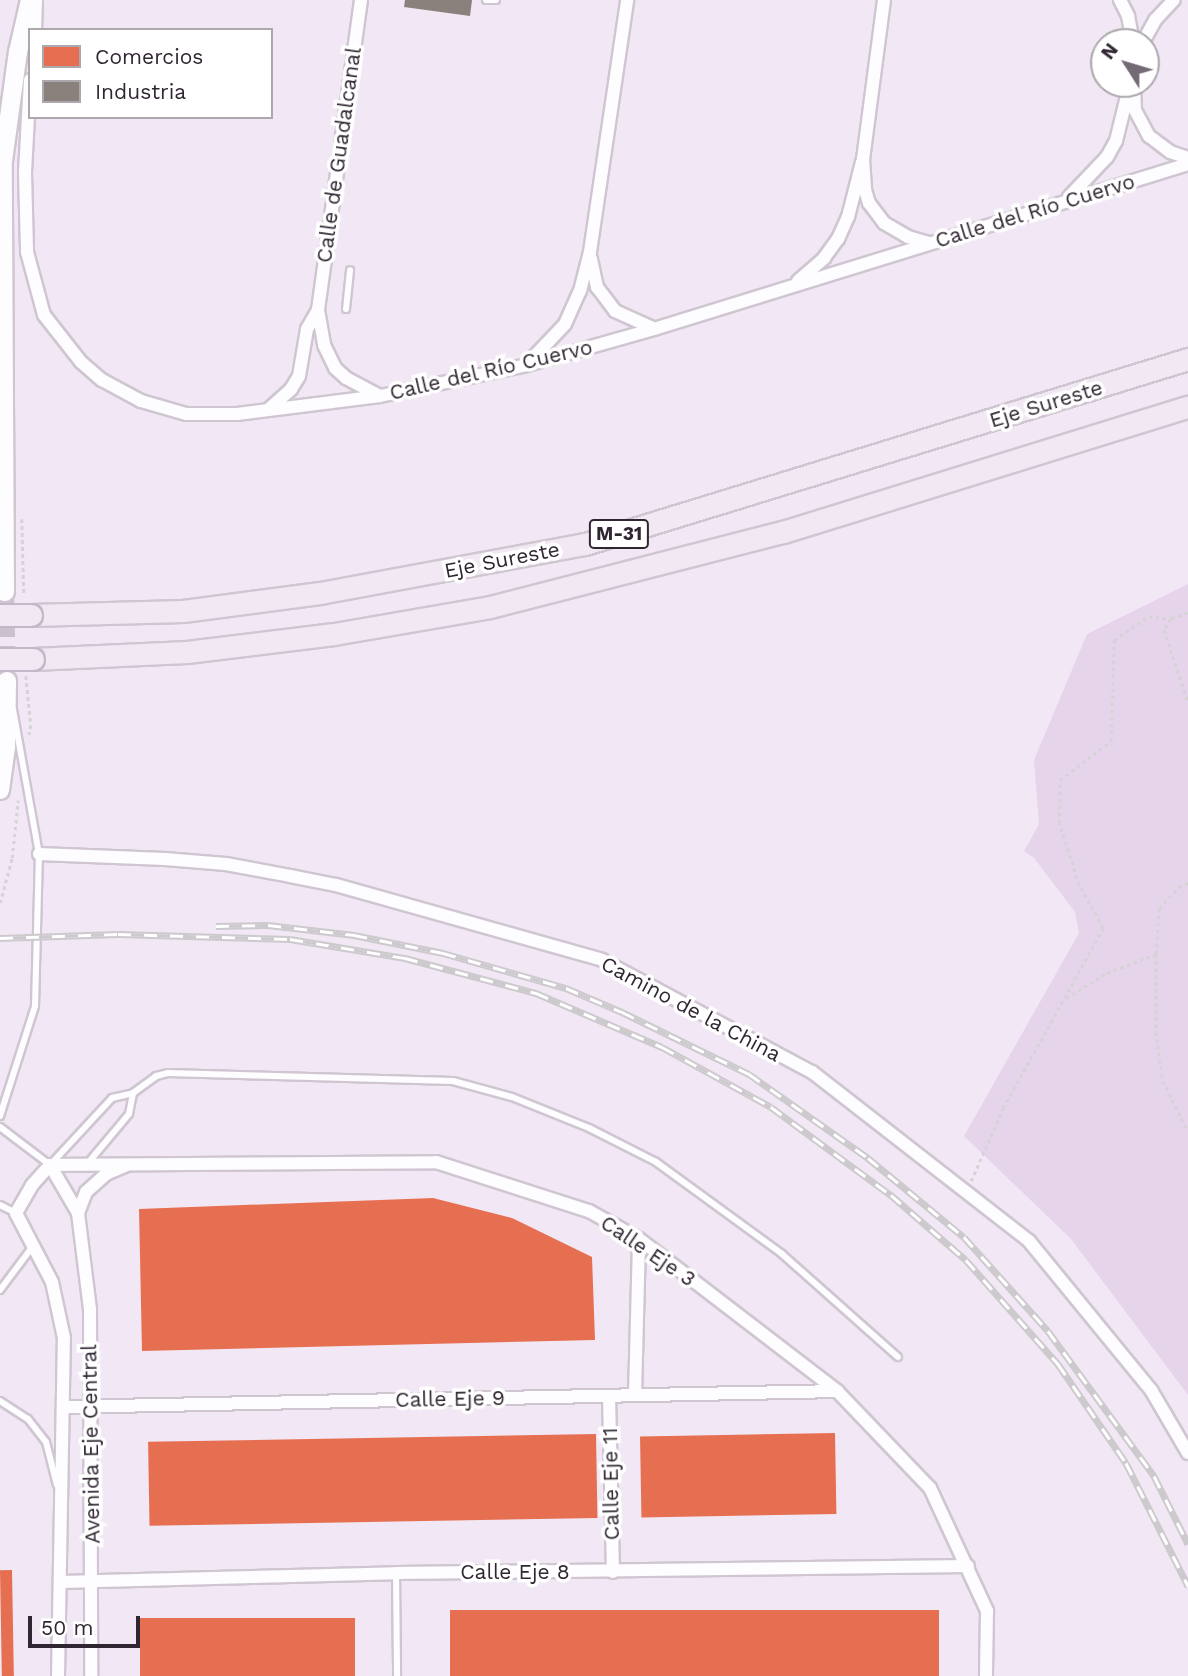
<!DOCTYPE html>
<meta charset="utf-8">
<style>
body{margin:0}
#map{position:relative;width:1188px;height:1676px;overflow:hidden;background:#f2e8f5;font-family:"Work Sans",sans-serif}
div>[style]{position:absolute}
.green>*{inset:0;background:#e6d4eb}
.shops>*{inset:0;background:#e76f51;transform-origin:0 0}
.industry>*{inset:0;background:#8a817c}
.secondary-tunnel>*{height:18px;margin-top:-9px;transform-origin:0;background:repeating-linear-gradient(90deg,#cbc1ce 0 18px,transparent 0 27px)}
.path>*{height:2.5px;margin-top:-1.25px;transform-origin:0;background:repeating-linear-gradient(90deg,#d6d3d7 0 3.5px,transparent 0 7px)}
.roads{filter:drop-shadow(2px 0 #cfc6d2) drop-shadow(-2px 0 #cfc6d2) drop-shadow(0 2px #cfc6d2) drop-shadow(0 -2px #cfc6d2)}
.lane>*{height:6px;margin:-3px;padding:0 3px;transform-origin:3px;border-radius:3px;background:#fdfcfe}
.street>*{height:12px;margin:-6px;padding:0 6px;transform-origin:6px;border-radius:6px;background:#fdfcfe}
.secondary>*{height:18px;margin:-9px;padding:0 9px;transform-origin:9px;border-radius:9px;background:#fdfcfe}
.highway>*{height:21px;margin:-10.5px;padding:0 10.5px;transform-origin:10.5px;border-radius:10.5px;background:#f1e8f4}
.rail>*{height:7px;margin-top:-3.5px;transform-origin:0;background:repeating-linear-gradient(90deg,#fff 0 13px,#cdcace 0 26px);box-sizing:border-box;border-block:2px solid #cdcace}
.bridges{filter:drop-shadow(2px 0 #c4b8c8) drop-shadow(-2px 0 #c4b8c8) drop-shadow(0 2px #c4b8c8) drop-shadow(0 -2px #c4b8c8)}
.highway-bridge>*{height:21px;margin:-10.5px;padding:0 10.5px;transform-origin:10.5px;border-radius:10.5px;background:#f1e8f4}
span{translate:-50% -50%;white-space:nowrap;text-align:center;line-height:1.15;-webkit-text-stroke:7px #fff;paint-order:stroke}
.shield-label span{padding:2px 5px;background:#fff;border:2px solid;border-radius:5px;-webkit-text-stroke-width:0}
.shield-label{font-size:19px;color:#302632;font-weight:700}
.street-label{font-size:21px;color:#302632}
.legend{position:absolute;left:28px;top:28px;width:245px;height:91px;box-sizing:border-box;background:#fff;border:2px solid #aca8ad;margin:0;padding:9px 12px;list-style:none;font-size:21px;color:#302632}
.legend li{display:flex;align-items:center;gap:14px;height:35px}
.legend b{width:35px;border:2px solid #aca8ad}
.north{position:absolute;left:1090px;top:28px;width:70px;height:70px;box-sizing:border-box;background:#fff;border:2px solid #aca8ad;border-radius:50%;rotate:307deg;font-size:19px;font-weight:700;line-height:28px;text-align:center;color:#302632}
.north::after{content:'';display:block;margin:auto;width:24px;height:32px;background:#746a76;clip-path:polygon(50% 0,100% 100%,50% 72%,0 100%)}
.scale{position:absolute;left:28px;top:1616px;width:112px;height:32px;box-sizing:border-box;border:4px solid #302632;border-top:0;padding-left:9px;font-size:21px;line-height:24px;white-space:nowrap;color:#302632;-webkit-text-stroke:5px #fff;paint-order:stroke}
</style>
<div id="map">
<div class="green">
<i style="clip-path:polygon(1188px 584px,1188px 1395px,1071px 1239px,964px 1136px,1079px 933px,1075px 912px,1034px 858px,1024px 851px,1039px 824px,1034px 760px,1087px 634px)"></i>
</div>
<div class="shops">
<i style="clip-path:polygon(433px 1198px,512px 1218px,592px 1257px,595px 1340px,142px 1351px,139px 1209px)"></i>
<i style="left:835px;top:1433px;width:81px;height:195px;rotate:89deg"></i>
<i style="left:596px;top:1434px;width:84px;height:448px;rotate:89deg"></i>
<i style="left:12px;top:1570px;width:106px;height:12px;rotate:89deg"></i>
<i style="left:939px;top:1610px;width:66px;height:489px;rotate:90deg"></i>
<i style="left:140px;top:1618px;width:215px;height:58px"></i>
</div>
<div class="industry">
<i style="clip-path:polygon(405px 0,472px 0,470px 16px,404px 7px)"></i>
</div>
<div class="secondary-tunnel">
<i style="left:5px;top:592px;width:89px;rotate:88.7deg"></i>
</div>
<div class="path">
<i style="left:22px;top:519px;width:77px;rotate:88.5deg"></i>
<i style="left:1188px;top:613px;width:18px;rotate:161deg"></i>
<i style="left:1171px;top:619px;width:13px;rotate:122deg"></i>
<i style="left:1164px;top:630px;width:75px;rotate:71.3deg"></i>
<i style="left:26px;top:676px;width:49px;rotate:84.2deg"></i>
<i style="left:31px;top:725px;width:10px;rotate:101deg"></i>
<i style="left:0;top:903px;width:47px;rotate:-75.1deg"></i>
<i style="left:12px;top:858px;width:58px;rotate:-84.1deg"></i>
<i style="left:1156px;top:954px;width:78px;rotate:90deg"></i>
<i style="left:1156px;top:1032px;width:49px;rotate:81.9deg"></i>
<i style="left:1163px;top:1081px;width:56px;rotate:63.4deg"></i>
<i style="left:1066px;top:998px;width:48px;rotate:-31.4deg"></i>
<i style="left:1107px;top:973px;width:53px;rotate:-21.2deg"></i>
<i style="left:1156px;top:954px;width:46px;rotate:-86.3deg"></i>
<i style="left:1159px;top:908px;width:29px;rotate:-46deg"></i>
<i style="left:1179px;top:887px;width:10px;rotate:-24deg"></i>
<i style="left:971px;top:1181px;width:80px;rotate:-66.3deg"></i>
<i style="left:1003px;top:1108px;width:206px;rotate:-60.9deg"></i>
<i style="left:1103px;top:928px;width:49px;rotate:-119.2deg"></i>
<i style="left:1079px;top:885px;width:65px;rotate:-107.9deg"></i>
<i style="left:1059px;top:823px;width:43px;rotate:-88.7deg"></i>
<i style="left:1060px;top:780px;width:64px;rotate:-37.4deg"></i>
<i style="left:1111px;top:741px;width:101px;rotate:-88.3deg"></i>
<i style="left:1114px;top:640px;width:42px;rotate:-34.4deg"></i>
<i style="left:1149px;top:616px;width:22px;rotate:8deg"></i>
</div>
<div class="roads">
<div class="lane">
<i style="left:486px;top:0;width:10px"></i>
<i style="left:346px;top:309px;width:39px;rotate:-84deg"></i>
<i style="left:0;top:1116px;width:115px;rotate:-72.3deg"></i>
<i style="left:35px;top:1006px;width:152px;rotate:-88.5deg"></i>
<i style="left:39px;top:854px;width:147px;rotate:-100.2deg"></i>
<i style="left:0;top:1127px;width:63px;rotate:37.2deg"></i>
<i style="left:50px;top:1165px;width:91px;rotate:-47.2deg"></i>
<i style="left:112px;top:1098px;width:22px;rotate:-13deg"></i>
<i style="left:133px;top:1093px;width:29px;rotate:-36deg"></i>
<i style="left:156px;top:1076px;width:12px;rotate:-14deg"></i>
<i style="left:168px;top:1073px;width:285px;rotate:1.6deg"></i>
<i style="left:453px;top:1081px;width:61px;rotate:15.2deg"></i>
<i style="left:512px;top:1097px;width:83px;rotate:21.9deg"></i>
<i style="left:589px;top:1128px;width:75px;rotate:26.9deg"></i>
<i style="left:656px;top:1162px;width:156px;rotate:36.1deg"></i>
<i style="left:782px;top:1254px;width:155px;rotate:41.6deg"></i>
<i style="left:88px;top:1163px;width:64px;rotate:-50.1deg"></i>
<i style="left:129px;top:1114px;width:21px;rotate:-79deg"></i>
<i style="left:0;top:1205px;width:18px;rotate:27deg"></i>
<i style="left:0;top:1290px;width:55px;rotate:-53.1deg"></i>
<i style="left:0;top:1401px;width:33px;rotate:33deg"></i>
<i style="left:28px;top:1419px;width:29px;rotate:52deg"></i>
<i style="left:46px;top:1442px;width:44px;rotate:75.7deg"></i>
<i style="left:396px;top:1573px;width:103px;rotate:89.4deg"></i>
</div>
<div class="street">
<i style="left:361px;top:0;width:313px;rotate:97.9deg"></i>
<i style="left:318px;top:310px;width:36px;rotate:80deg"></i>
<i style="left:324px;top:345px;width:25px;rotate:64deg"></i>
<i style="left:335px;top:368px;width:15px;rotate:42deg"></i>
<i style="left:346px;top:378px;width:38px;rotate:28deg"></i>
<i style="left:884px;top:0;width:160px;rotate:97.5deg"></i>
<i style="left:863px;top:159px;width:31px;rotate:86deg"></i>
<i style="left:865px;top:190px;width:14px;rotate:73deg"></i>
<i style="left:869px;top:203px;width:25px;rotate:53deg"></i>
<i style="left:884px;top:223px;width:28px;rotate:30deg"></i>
<i style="left:908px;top:237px;width:22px;rotate:16deg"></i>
<i style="left:1120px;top:0;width:18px;rotate:63deg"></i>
<i style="left:1128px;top:16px;width:26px;rotate:79deg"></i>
<i style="left:35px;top:30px;width:30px;rotate:-88deg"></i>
<i style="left:1143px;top:42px;width:26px;rotate:-61deg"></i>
<i style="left:1156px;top:19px;width:26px;rotate:-47deg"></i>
<i style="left:30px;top:80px;width:93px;rotate:93.1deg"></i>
<i style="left:25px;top:173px;width:79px;rotate:88.5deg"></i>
<i style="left:27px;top:252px;width:65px;rotate:74.9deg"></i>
<i style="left:44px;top:315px;width:60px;rotate:51.8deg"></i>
<i style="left:81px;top:362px;width:28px;rotate:41deg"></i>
<i style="left:102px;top:380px;width:44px;rotate:28.3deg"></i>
<i style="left:141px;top:401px;width:47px;rotate:16.1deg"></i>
<i style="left:186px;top:414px;width:51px"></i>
<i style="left:237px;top:414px;width:144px;rotate:-7.2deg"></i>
<i style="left:380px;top:396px;width:150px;rotate:-11.9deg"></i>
<i style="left:527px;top:365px;width:132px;rotate:-15.8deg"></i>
<i style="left:654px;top:329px;width:559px;rotate:-17.17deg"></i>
<i style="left:1134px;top:84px;width:26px;rotate:88deg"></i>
<i style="left:1135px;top:110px;width:30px;rotate:62deg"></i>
<i style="left:1149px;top:136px;width:26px;rotate:37deg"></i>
<i style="left:1170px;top:152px;width:19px;rotate:18deg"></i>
<i style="left:1069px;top:197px;width:55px;rotate:-46.5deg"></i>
<i style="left:1107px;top:157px;width:18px;rotate:-61deg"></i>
<i style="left:1116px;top:141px;width:59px;rotate:-76.2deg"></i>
<i style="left:591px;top:259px;width:29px;rotate:78deg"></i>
<i style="left:597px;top:287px;width:30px;rotate:53deg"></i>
<i style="left:615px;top:311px;width:42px;rotate:24.1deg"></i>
<i style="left:798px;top:281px;width:35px;rotate:-41deg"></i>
<i style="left:824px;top:258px;width:24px;rotate:-54deg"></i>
<i style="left:838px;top:239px;width:24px;rotate:-66deg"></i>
<i style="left:848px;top:217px;width:57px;rotate:-75.7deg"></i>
<i style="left:529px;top:362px;width:52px;rotate:-46.5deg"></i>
<i style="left:565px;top:324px;width:36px;rotate:-66deg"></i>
<i style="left:580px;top:291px;width:40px;rotate:-75.6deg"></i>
<i style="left:590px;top:252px;width:255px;rotate:-81.6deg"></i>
<i style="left:269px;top:409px;width:30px;rotate:-42deg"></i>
<i style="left:291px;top:389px;width:15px;rotate:-58deg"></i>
<i style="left:299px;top:376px;width:48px;rotate:-80.3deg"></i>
<i style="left:307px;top:329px;width:22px;rotate:-60deg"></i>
<i style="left:39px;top:854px;width:126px;rotate:2.3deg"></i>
<i style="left:165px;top:859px;width:61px;rotate:4.7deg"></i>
<i style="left:226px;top:864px;width:65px;rotate:10.6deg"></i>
<i style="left:290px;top:876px;width:47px;rotate:11.1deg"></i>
<i style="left:336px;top:885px;width:276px;rotate:15.7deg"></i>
<i style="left:602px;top:960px;width:238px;rotate:28.1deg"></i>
<i style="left:812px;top:1072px;width:275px;rotate:37.9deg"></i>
<i style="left:1029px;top:1241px;width:193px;rotate:50.7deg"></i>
<i style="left:1151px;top:1390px;width:73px;rotate:59.6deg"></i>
<i style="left:50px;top:1165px;width:56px;rotate:59.7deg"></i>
<i style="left:78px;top:1213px;width:98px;rotate:82.9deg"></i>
<i style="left:90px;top:1310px;width:366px;rotate:89.8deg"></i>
<i style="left:78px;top:1213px;width:22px;rotate:-69deg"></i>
<i style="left:86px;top:1192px;width:27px;rotate:-42deg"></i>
<i style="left:106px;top:1174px;width:21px;rotate:-23deg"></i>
<i style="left:635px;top:1395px;width:156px;rotate:-88.5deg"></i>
<i style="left:609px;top:1396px;width:176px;rotate:88.7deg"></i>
<i style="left:63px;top:1407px;width:774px;rotate:-1.18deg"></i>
<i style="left:61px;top:1582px;width:335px;rotate:-1.5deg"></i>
<i style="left:396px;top:1573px;width:572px;rotate:-0.7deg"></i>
<i style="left:58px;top:1676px;width:338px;rotate:-89deg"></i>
<i style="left:64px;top:1338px;width:57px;rotate:-102.1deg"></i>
<i style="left:52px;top:1282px;width:78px;rotate:-117.6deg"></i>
<i style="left:16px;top:1213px;width:32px;rotate:-60deg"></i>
<i style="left:32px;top:1185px;width:27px;rotate:-48deg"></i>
<i style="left:50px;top:1165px;width:386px;rotate:-0.4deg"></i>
<i style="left:436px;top:1162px;width:161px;rotate:17.8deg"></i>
<i style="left:589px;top:1211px;width:57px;rotate:29.2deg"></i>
<i style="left:639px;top:1239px;width:250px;rotate:37.5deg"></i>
<i style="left:837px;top:1391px;width:134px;rotate:46.2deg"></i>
<i style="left:930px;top:1488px;width:136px;rotate:65.1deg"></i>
<i style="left:987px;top:1611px;width:65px;rotate:90.9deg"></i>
</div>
<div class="secondary">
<i style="left:5px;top:592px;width:431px;rotate:-90.3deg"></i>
<i style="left:3px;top:161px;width:110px;rotate:-82.2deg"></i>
<i style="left:18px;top:52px;width:53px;rotate:-77deg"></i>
<i style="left:0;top:790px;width:43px;rotate:-82.1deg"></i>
<i style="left:6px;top:747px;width:66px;rotate:-89.1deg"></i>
</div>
<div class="highway">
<i style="left:31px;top:615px;width:152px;rotate:-1.5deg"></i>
<i style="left:183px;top:611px;width:138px;rotate:-7.5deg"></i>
<i style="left:320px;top:593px;width:269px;rotate:-10.5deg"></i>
<i style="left:585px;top:544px;width:631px;rotate:-17.06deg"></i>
<i style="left:33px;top:659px;width:154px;rotate:-2.6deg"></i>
<i style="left:187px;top:652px;width:148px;rotate:-7deg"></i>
<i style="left:334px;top:634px;width:158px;rotate:-9.8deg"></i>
<i style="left:490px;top:607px;width:302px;rotate:-14.4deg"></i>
<i style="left:783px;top:532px;width:424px;rotate:-17.2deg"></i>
</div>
</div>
<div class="rail">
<i style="left:216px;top:926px;width:52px;rotate:-1.1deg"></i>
<i style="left:268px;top:925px;width:87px;rotate:6.6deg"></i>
<i style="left:354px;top:935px;width:91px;rotate:11.4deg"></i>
<i style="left:443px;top:953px;width:128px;rotate:15.9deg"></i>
<i style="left:566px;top:988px;width:61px;rotate:23.2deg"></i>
<i style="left:622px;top:1012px;width:141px;rotate:26deg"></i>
<i style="left:749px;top:1074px;width:146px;rotate:35.2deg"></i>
<i style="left:868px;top:1158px;width:124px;rotate:39.5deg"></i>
<i style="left:964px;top:1237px;width:126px;rotate:48.2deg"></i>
<i style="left:1048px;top:1331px;width:180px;rotate:53.8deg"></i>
<i style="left:1154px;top:1476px;width:76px;rotate:63.4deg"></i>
<i style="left:0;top:938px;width:118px;rotate:-1.9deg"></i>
<i style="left:118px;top:934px;width:172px;rotate:1.7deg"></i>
<i style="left:290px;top:939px;width:117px;rotate:9.4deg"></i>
<i style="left:405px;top:958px;width:136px;rotate:15deg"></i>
<i style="left:536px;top:993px;width:137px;rotate:23.2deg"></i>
<i style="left:662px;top:1047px;width:124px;rotate:28.8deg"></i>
<i style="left:771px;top:1107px;width:149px;rotate:36.3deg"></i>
<i style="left:891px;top:1195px;width:99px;rotate:40.9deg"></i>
<i style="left:966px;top:1260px;width:139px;rotate:48.5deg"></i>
<i style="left:1058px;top:1364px;width:120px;rotate:55.5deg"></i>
<i style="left:1126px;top:1463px;width:138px;rotate:63.2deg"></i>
</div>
<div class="bridges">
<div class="highway-bridge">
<i style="left:0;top:615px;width:31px"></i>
<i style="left:0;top:659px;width:33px"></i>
</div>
</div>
<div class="shield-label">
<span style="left:619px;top:534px">M-31</span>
</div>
<div class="street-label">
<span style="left:339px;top:155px;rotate:-82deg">Calle de Guadalcanal</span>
<span style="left:1035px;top:211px;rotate:-17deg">Calle del Río Cuervo</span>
<span style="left:491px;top:370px;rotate:-13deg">Calle del Río Cuervo</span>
<span style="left:1046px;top:404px;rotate:-17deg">Eje Sureste</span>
<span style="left:502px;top:560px;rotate:-11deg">Eje Sureste</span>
<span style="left:691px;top:1009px;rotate:28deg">Camino de la China</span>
<span style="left:648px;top:1251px;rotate:34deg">Calle Eje 3</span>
<span style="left:450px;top:1399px;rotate:-1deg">Calle Eje 9</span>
<span style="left:91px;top:1444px;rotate:-91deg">Avenida Eje Central</span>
<span style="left:611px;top:1484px;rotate:-91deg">Calle Eje 11</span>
<span style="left:515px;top:1572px">Calle Eje 8</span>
</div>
<ul class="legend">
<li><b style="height:19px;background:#e76f51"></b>Comercios</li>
<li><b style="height:19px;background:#8a817c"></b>Industria</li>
</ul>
<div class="north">N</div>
<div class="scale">50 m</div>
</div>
